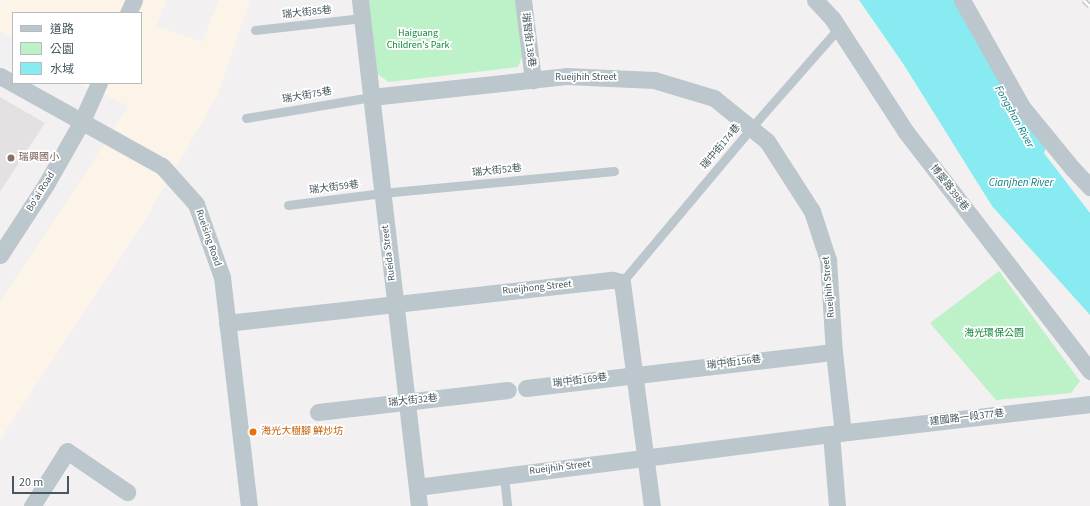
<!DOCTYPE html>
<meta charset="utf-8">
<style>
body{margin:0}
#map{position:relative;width:1090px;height:506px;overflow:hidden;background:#f2f0f0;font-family:"Source Sans 3","Noto Sans TC",sans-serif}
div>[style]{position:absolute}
.commercial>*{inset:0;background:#fdf4e9}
.education>*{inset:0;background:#e4e1e2}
.green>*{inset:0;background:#bdf2c9}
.water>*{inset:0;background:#88ebf1}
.river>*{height:34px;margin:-17px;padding:0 17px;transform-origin:17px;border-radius:17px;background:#88ebf1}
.service>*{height:9px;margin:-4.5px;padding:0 4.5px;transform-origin:4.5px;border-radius:4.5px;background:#bbc7cd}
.minor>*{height:17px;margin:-8.5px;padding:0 8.5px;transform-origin:8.5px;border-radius:8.5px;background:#bbc7cd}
.rail>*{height:4.5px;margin-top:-2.25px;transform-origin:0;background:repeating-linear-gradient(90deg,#fff 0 9px,#b2b6bb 0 18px);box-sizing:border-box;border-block:1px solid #b2b6bb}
.dots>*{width:11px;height:11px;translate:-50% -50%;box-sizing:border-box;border:2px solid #fff;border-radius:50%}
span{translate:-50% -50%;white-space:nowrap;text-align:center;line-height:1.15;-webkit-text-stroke:3.5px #fff;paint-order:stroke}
.street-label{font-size:10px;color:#47575e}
.park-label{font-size:10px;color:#13853a}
.education-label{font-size:10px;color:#785e54}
.left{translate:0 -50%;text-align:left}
.food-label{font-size:10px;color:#c56008}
.water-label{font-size:11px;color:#097c82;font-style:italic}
.legend{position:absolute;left:12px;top:12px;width:130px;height:72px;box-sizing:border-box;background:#fff;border:1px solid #b5bcbf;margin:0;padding:5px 7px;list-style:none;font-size:12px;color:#47575e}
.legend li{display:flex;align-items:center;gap:8px;height:20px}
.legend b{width:20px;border:1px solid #b5bcbf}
.scale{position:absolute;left:12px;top:476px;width:57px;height:18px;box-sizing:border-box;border:2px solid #47575e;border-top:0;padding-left:5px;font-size:12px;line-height:14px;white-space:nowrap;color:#47575e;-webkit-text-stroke:3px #fff;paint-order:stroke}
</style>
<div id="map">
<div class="commercial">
<i style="clip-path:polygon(0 0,167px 0,156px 26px,202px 42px,219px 0,250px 0,217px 96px,144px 222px,0 440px,0 303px,129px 106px,77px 83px,141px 83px,141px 13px,13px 13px,13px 39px,0 30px)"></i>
</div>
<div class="education">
<i style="clip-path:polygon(0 97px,45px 123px,0 192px)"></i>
</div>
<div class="green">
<i style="clip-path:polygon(368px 0,518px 0,524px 52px,518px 67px,389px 82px,377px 74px)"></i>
<i style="clip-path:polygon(999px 271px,1080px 381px,1071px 393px,996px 400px,930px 323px)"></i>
</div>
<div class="water">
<i style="clip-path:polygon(859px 0,946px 0,974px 62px,1090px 213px,1090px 315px,992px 206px,904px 65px)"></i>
</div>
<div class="river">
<i style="left:948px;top:0;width:166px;rotate:60.8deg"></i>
</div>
<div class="service">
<i style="left:255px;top:30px;width:108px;rotate:-6.4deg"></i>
<i style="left:246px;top:118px;width:127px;rotate:-9.5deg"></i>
<i style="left:288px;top:205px;width:95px;rotate:-7.3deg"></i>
<i style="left:382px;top:193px;width:233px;rotate:-5.4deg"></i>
<i style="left:622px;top:282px;width:201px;rotate:-50deg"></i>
<i style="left:751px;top:128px;width:133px;rotate:-48.7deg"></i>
<i style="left:504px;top:476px;width:30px;rotate:84deg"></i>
</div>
<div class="minor">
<i style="left:360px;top:0;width:509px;rotate:83.35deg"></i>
<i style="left:523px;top:0;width:81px;rotate:82.9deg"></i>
<i style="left:815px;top:0;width:25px;rotate:47deg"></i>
<i style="left:832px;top:18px;width:136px;rotate:57deg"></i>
<i style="left:906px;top:132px;width:302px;rotate:52.4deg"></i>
<i style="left:962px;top:0;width:123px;rotate:60.7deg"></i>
<i style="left:1022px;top:107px;width:80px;rotate:50.6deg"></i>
<i style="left:1073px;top:169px;width:25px;rotate:47deg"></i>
<i style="left:128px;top:13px;width:14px;rotate:-65deg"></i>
<i style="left:0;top:76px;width:185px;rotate:29.1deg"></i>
<i style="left:162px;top:166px;width:51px;rotate:48.2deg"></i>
<i style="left:196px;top:204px;width:77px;rotate:70.4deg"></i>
<i style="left:222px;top:277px;width:231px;rotate:83.3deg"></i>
<i style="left:371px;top:97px;width:196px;rotate:-6.1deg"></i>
<i style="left:566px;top:76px;width:88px;rotate:2.6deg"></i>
<i style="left:654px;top:80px;width:63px;rotate:16.7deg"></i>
<i style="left:714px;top:98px;width:68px;rotate:39.1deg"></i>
<i style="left:767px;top:141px;width:83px;rotate:57.3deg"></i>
<i style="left:812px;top:211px;width:52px;rotate:71.9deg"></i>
<i style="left:828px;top:260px;width:92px;rotate:86.3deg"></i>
<i style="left:834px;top:352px;width:81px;rotate:83.7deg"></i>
<i style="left:0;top:255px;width:82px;rotate:-56.9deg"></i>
<i style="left:45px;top:186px;width:73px;rotate:-60.3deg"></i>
<i style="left:81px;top:123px;width:44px;rotate:-65.8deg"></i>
<i style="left:227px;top:323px;width:388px;rotate:-6.4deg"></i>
<i style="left:613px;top:280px;width:9px;rotate:13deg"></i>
<i style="left:622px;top:282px;width:226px;rotate:82.4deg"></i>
<i style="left:526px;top:388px;width:310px;rotate:-6.7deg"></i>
<i style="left:318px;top:412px;width:191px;rotate:-6.6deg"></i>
<i style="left:831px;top:434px;width:72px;rotate:85.2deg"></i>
<i style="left:417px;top:487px;width:417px;rotate:-7.3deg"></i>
<i style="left:831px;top:434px;width:261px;rotate:-6.6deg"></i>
<i style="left:32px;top:506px;width:65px;rotate:-57.5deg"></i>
<i style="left:67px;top:451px;width:73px;rotate:34.3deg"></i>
</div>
<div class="rail">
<i style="left:1084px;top:0;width:8px;rotate:45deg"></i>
</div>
<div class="dots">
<i style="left:11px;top:158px;background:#8d6e63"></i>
<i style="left:253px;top:432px;background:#e8710a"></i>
</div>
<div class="street-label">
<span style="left:307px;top:13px;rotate:-6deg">瑞大街85巷</span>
<span style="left:528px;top:40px;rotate:83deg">瑞智街138巷</span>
<span style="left:586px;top:78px">Rueijhih Street</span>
<span style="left:307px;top:96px;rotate:-10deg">瑞大街75巷</span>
<span style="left:721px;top:147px;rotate:-50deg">瑞中街174巷</span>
<span style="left:497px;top:171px;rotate:-6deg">瑞大街52巷</span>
<span style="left:334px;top:188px;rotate:-7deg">瑞大街59巷</span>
<span style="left:949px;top:188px;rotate:52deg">博愛路398巷</span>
<span style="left:41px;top:192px;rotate:-58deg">Bo'ai Road</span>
<span style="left:208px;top:238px;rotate:71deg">Rueising Road</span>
<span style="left:389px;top:253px;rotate:-97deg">Rueida Street</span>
<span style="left:829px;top:287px;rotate:-95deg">Rueijhih Street</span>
<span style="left:537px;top:288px;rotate:-6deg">Rueijhong Street</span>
<span style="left:734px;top:363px;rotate:-7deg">瑞中街156巷</span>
<span style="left:580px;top:381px;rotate:-7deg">瑞中街169巷</span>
<span style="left:413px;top:401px;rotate:-6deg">瑞大街32巷</span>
<span style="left:967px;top:418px;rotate:-7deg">建國路一段377巷</span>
<span style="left:560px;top:468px;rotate:-7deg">Rueijhih Street</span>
</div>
<div class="park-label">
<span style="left:418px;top:39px">Haiguang<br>Children's Park</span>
<span style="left:994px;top:334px">海光環保公園</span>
</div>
<div class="education-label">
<span class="left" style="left:19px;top:158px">瑞興國小</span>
</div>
<div class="food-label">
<span class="left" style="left:261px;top:432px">海光大樹腳 鮮炒坊</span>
</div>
<div class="water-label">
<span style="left:1014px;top:117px;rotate:61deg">Fongshan River</span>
<span style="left:1021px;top:183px">Cianjhen River</span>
</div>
<ul class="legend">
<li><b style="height:5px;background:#bbc7cd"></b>道路</li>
<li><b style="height:11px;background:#bdf2c9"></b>公園</li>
<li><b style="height:11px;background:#88ebf1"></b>水域</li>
</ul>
<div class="scale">20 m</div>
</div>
